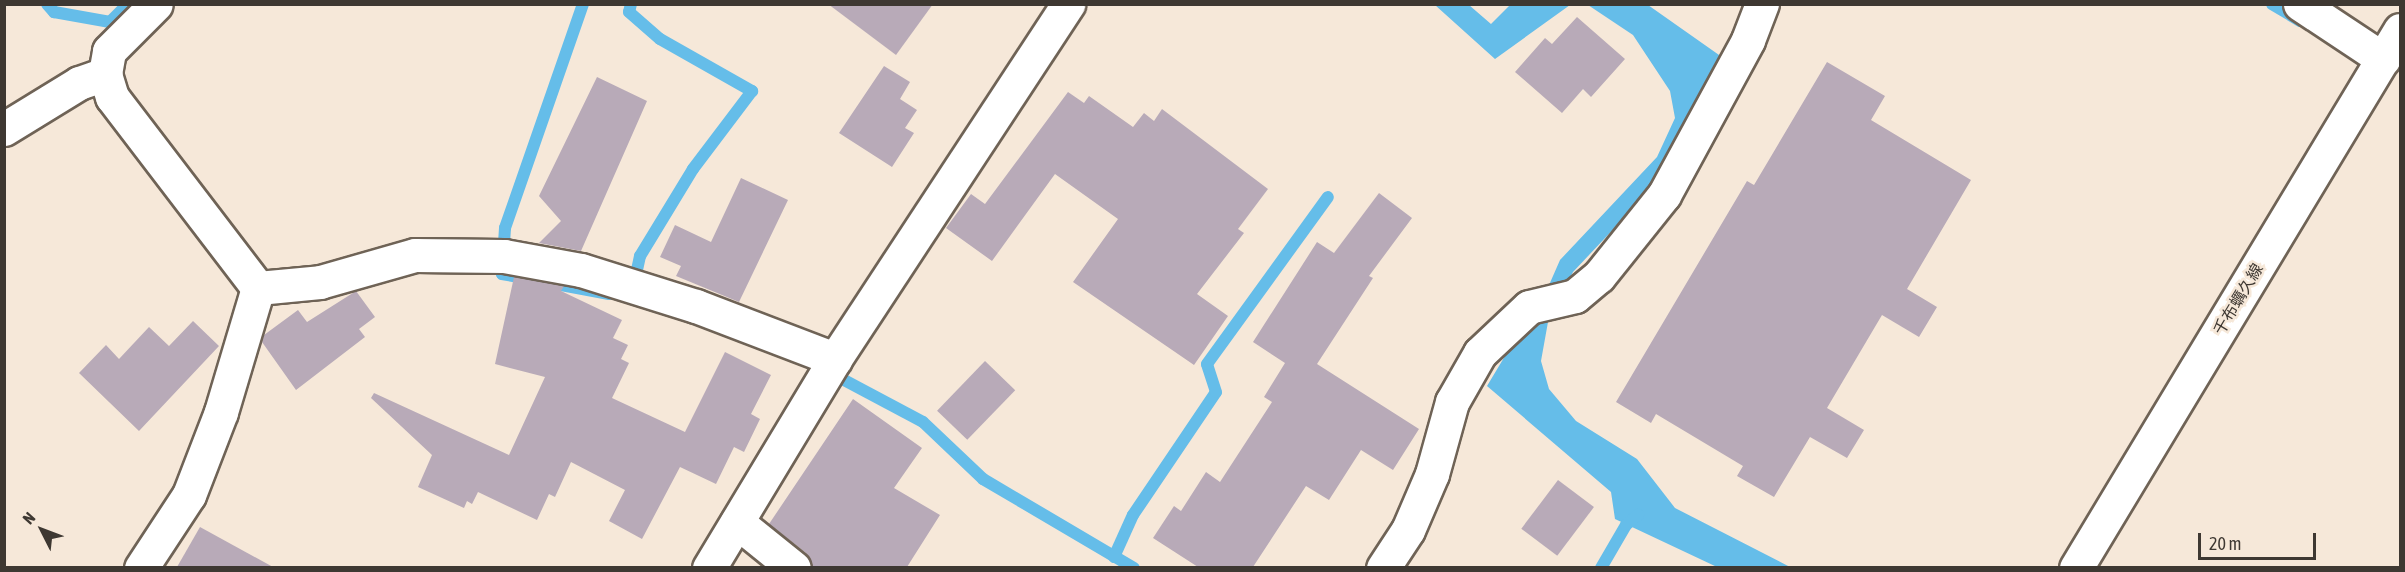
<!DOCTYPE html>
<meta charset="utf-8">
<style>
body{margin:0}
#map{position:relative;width:2405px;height:572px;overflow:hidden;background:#f6e8d9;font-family:"Asap Condensed","Noto Sans JP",sans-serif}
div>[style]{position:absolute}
.water>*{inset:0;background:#65bde9}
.stream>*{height:12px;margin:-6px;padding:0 6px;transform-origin:6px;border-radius:6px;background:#65bde9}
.building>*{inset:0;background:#b8aab8;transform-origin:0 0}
.roads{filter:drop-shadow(2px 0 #6f6356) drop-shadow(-2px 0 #6f6356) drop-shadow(0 2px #6f6356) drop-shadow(0 -2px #6f6356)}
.minor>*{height:33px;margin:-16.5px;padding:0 16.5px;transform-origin:16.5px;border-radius:16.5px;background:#fff}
span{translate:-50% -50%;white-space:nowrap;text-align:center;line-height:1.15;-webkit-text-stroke:5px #f6e8d9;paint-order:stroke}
.street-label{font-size:16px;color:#3e3832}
.frame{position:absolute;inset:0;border:6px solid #3e3832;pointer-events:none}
.north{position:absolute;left:12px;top:500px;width:60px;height:60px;-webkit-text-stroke:4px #f6e8d9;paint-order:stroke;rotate:312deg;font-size:16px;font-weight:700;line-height:24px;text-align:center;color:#3e3832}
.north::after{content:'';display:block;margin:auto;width:21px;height:27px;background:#3e3832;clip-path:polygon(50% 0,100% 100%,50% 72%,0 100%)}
.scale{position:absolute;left:2198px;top:533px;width:118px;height:27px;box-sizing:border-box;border:3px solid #3e3832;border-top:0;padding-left:8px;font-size:18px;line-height:21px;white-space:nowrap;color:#3e3832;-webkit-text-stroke:4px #f6e8d9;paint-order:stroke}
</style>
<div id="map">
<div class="water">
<i style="clip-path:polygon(1435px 5px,1469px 5px,1491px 24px,1510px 5px,1570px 5px,1495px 59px)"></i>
<i style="clip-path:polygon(1588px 5px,1648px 5px,1729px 62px,1670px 169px,1573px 272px,1548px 322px,1541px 361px,1549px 389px,1576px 421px,1637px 459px,1675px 508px,1790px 567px,1717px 567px,1615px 519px,1611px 492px,1487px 386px,1514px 341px,1528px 333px,1560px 260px,1657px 157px,1675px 118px,1670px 91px,1633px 35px)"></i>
</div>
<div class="stream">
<i style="left:47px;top:4px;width:11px;rotate:49deg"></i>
<i style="left:54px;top:12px;width:57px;rotate:10.1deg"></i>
<i style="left:110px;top:22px;width:25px;rotate:-45deg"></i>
<i style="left:583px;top:4px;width:237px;rotate:109.2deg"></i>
<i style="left:505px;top:228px;width:46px;rotate:93.7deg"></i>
<i style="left:502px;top:274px;width:109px;rotate:10.6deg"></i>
<i style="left:631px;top:4px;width:8px;rotate:104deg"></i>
<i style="left:629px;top:12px;width:41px;rotate:41.1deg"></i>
<i style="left:660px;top:39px;width:106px;rotate:29.5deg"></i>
<i style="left:752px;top:91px;width:98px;rotate:127.1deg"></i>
<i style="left:693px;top:169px;width:102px;rotate:121.3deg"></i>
<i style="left:640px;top:256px;width:29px;rotate:102deg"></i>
<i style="left:2272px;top:4px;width:33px;rotate:31deg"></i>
<i style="left:829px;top:372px;width:106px;rotate:28deg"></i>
<i style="left:923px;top:422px;width:83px;rotate:43.5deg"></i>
<i style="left:983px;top:479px;width:175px;rotate:30.5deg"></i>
<i style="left:1114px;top:557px;width:46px;rotate:-65.7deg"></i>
<i style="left:1133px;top:515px;width:148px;rotate:-56deg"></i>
<i style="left:1216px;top:392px;width:29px;rotate:-108deg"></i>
<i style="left:1207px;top:364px;width:206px;rotate:-54.1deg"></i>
<i style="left:1601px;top:568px;width:50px;rotate:-59.8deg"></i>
<i style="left:1626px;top:525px;width:16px;rotate:-40deg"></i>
</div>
<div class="building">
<i style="clip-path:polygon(828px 4px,933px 4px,896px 55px)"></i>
<i style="clip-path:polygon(1577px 17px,1625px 59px,1591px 97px,1583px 89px,1562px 113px,1515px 72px,1545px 38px,1552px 44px)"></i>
<i style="clip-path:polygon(1827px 62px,1885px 96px,1871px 120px,1971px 180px,1907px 289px,1937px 307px,1919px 337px,1882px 315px,1827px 408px,1864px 430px,1847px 458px,1810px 437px,1774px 497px,1737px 476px,1743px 466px,1656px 414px,1651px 423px,1616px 402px,1747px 181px,1754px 185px)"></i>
<i style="clip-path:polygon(884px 66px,910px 82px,900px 99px,917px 110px,905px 128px,914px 133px,892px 167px,839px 133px)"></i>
<i style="clip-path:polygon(597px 77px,647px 101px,581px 251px,539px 243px,561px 221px,539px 196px)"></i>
<i style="clip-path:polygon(1068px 92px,1084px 103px,1089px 96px,1133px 127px,1144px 113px,1154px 121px,1162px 109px,1268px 189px,1238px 229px,1244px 233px,1197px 294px,1228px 316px,1194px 365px,1073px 282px,1118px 219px,1055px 174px,992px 261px,946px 228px,971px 194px,985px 204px)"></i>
<i style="clip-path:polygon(741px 178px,788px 200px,739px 302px,676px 276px,681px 266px,660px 257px,675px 225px,711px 242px)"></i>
<i style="clip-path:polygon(1379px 193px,1412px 218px,1369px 276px,1373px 278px,1317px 364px,1419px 429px,1393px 470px,1361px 450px,1329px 500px,1306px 486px,1253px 567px,1198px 567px,1153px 538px,1174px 506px,1181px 511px,1206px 472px,1220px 482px,1272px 402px,1264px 397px,1285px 363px,1253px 342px,1317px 242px,1334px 253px)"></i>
<i style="clip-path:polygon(514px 277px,564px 286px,561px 291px,622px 320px,613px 338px,628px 345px,621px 359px,629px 363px,612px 398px,685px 432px,725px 352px,771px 375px,751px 414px,760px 419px,744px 452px,734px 447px,716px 484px,680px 467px,642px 539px,609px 521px,625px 490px,571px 462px,555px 497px,549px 494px,537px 520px,478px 492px,472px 504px,467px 501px,464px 508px,418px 487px,432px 455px,371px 398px,374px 393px,509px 455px,545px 377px,495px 364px)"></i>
<i style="clip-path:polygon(356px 291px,375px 317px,359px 329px,365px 337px,296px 390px,262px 342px,264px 335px,298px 310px,307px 322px)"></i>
<i style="clip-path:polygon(193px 321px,219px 346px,139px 431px,79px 373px,106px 345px,119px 359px,149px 327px,169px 346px)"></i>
<i style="left:985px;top:361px;width:42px;height:69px;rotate:44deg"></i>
<i style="clip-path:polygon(853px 399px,922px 448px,894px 488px,940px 515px,907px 567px,812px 567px,806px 553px,769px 524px)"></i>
<i style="left:1558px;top:480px;width:45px;height:61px;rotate:37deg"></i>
<i style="clip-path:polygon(200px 527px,273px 567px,177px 567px)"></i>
</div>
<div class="roads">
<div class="minor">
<i style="left:2300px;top:4px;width:100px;rotate:33.5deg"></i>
<i style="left:4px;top:129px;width:88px;rotate:-31.5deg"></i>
<i style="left:79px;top:83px;width:28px;rotate:-19deg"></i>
<i style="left:258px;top:288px;width:62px;rotate:-5.5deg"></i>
<i style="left:320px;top:282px;width:99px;rotate:-15.9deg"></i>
<i style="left:415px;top:255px;width:89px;rotate:0.6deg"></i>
<i style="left:504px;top:256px;width:78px;rotate:10.3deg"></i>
<i style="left:581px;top:270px;width:121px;rotate:17.4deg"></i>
<i style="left:696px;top:306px;width:149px;rotate:20.9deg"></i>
<i style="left:737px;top:522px;width:73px;rotate:38.9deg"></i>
<i style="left:141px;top:568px;width:87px;rotate:-56.7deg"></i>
<i style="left:189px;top:495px;width:89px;rotate:-68.9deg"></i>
<i style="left:221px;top:412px;width:129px;rotate:-73.4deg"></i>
<i style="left:258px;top:288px;width:240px;rotate:-127.4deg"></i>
<i style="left:112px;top:97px;width:24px;rotate:-107deg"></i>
<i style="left:105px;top:74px;width:23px;rotate:-80deg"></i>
<i style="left:109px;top:51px;width:66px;rotate:-45deg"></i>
<i style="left:709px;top:568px;width:244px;rotate:-58.9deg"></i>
<i style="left:835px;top:359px;width:425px;rotate:-56.7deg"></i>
<i style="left:1383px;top:568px;width:45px;rotate:-56.7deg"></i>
<i style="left:1408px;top:530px;width:61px;rotate:-66.8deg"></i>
<i style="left:1432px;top:474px;width:75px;rotate:-74.5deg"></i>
<i style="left:1452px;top:402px;width:56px;rotate:-60.3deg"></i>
<i style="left:1480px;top:353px;width:67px;rotate:-43.2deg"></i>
<i style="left:1529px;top:307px;width:47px;rotate:-13.4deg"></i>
<i style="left:1575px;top:296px;width:31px;rotate:-40deg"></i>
<i style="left:1599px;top:276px;width:104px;rotate:-51.3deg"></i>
<i style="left:1664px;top:195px;width:176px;rotate:-61.5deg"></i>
<i style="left:1748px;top:40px;width:39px;rotate:-69deg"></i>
<i style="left:2076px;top:568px;width:628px;rotate:-58.94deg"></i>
</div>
</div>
<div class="street-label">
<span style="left:2238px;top:299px;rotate:-59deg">千布蠣久線</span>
</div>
<div class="frame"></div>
<div class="north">N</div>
<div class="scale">20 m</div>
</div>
